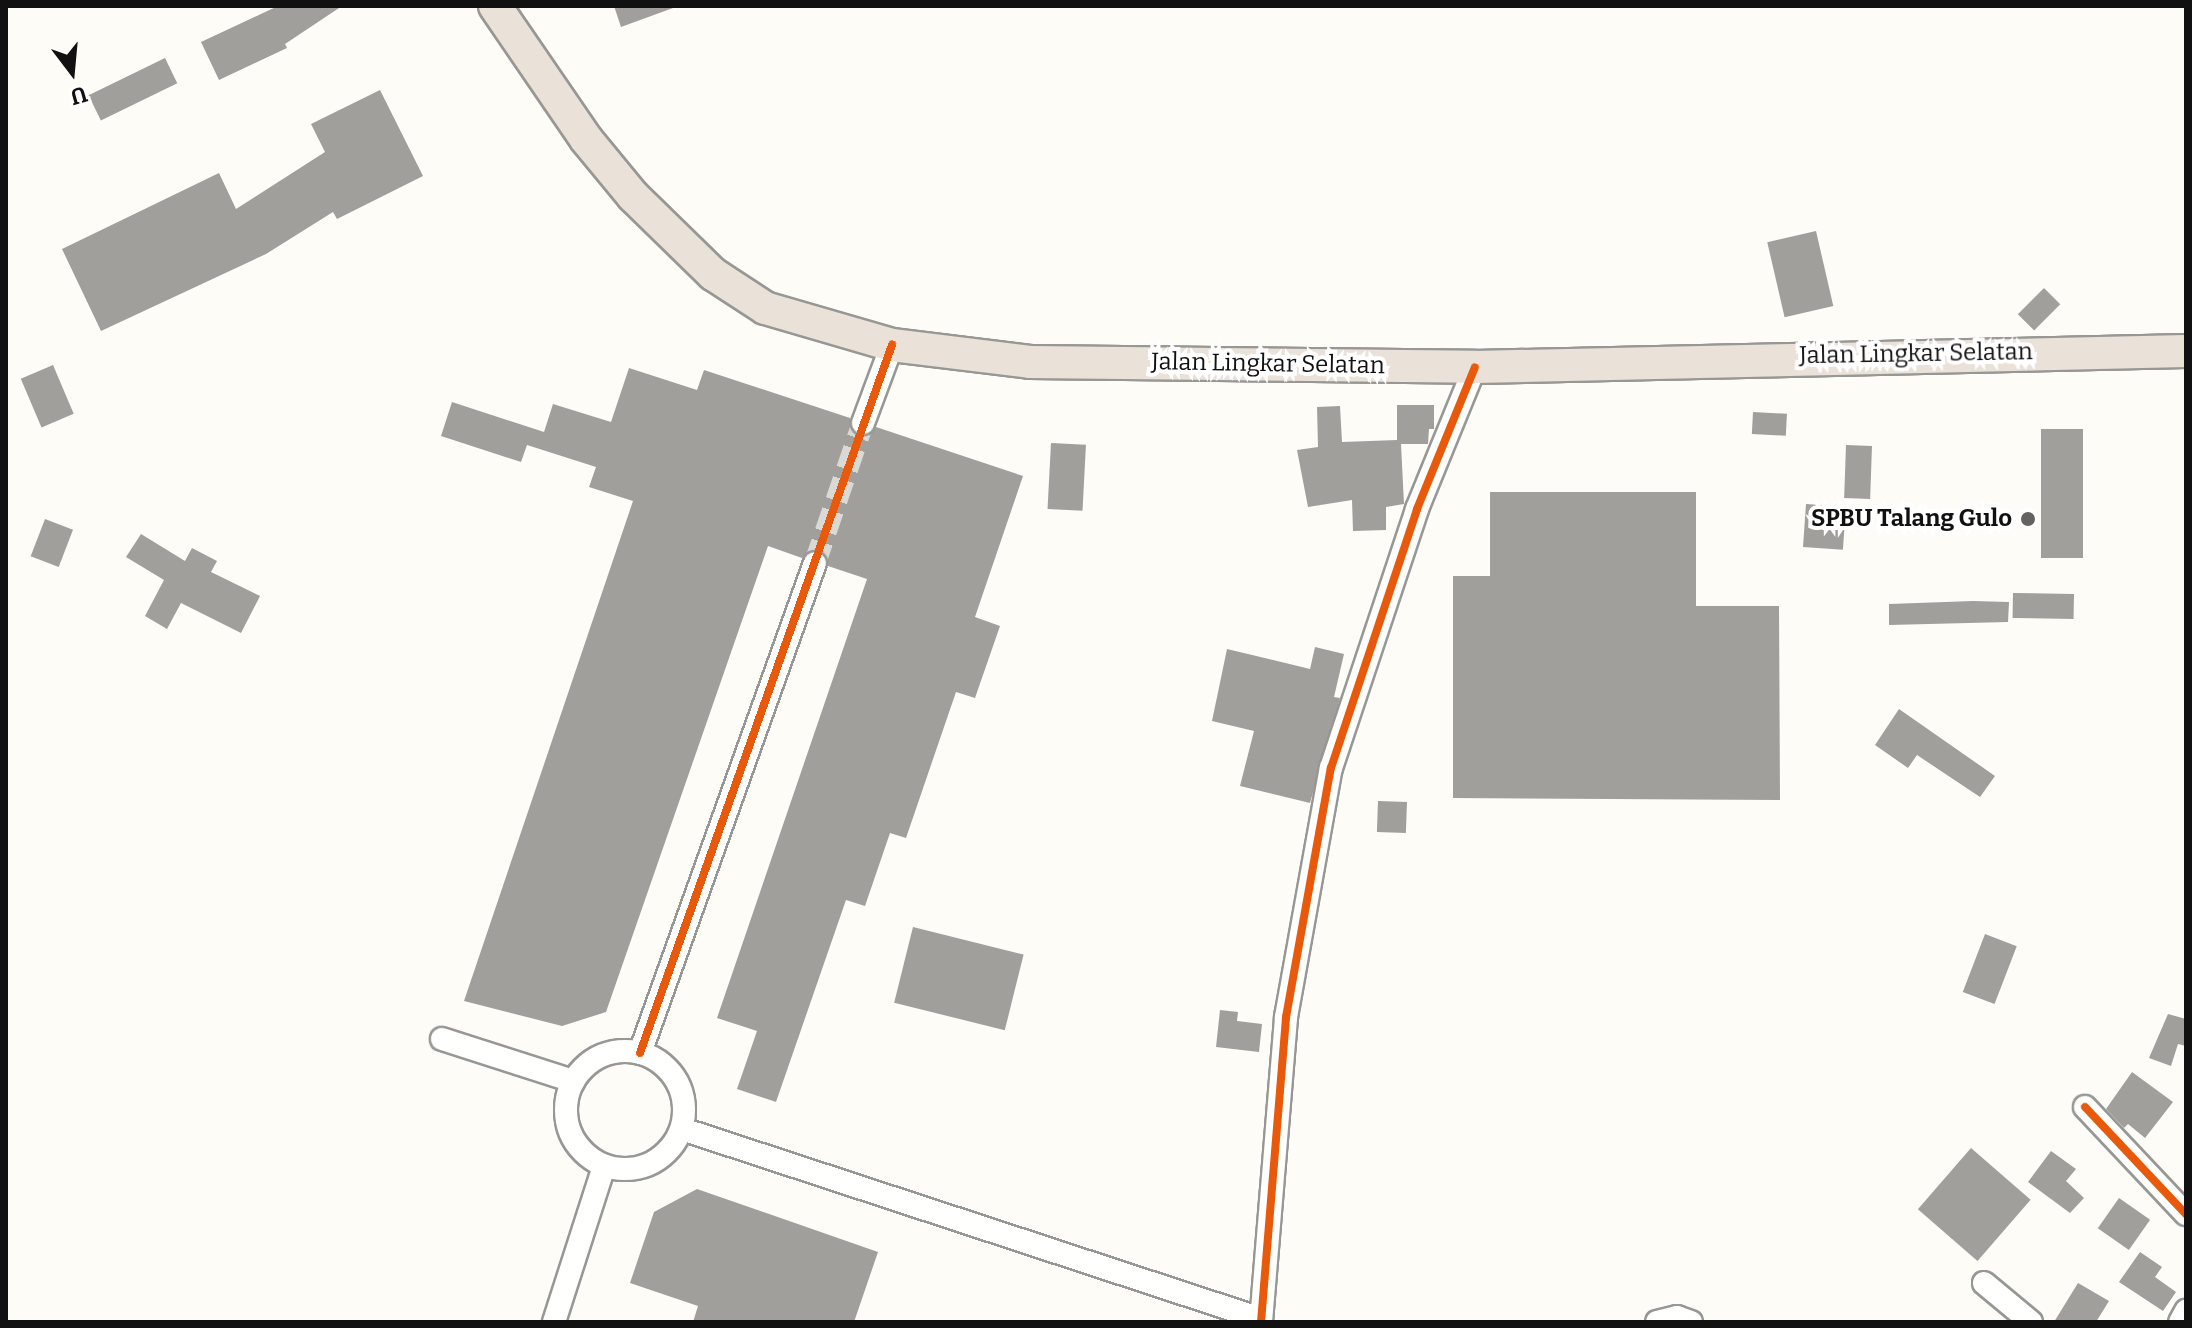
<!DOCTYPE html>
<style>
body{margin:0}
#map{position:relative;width:2192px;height:1328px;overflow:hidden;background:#fdfcf7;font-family:Bitter,serif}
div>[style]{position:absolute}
.building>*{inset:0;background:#a19f9c;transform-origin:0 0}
.minor-tunnel>*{height:22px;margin-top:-11px;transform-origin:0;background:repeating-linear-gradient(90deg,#dad9d4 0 22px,transparent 0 33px)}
.roads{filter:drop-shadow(2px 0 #979795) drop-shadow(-2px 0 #979795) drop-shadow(0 2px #979795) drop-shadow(0 -2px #979795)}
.minor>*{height:22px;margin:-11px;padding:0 11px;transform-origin:11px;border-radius:11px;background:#fffffe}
.minor>.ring{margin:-11px;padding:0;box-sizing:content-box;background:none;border:22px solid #fffffe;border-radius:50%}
.highway>*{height:32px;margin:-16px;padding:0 16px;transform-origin:16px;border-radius:16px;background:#eae1d8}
.cycleway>*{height:8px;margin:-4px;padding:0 4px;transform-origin:4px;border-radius:4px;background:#e8590c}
.dots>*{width:22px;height:22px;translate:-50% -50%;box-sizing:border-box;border:4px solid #fff;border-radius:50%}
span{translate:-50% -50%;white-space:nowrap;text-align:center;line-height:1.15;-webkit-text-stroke:8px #fff;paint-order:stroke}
.street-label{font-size:24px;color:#111}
.poi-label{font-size:24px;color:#111;font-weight:700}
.right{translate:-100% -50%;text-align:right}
.frame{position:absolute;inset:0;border:8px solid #111;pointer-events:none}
.north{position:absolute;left:32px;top:32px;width:80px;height:80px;-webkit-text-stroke:6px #fff;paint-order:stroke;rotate:164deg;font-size:22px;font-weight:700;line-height:32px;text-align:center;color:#111}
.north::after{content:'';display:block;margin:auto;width:28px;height:36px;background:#111;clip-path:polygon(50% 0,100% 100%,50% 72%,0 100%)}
</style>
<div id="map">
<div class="building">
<i style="clip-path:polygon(278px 6px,342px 6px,285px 44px,287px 48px,219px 80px,201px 42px)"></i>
<i style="clip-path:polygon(614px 6px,672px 6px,673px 8px,621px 27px)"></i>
<i style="left:165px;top:58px;width:28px;height:85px;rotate:64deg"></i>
<i style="clip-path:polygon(380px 90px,423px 176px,337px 219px,333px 212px,266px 254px,101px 331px,62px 249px,219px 173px,236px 209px,325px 152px,311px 124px)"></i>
<i style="left:1816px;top:231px;width:77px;height:50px;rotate:77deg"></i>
<i style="left:2044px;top:288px;width:23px;height:37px;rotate:45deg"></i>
<i style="left:53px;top:365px;width:53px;height:35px;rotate:67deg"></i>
<i style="clip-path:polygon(629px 368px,697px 390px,704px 370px,850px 418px,852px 431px,859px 436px,876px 427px,1023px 476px,975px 617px,1000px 626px,975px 698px,956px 692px,906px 838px,890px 833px,865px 906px,846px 900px,776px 1102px,737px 1089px,757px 1031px,717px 1018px,867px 579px,828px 566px,819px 550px,802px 558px,768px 546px,606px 1012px,562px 1026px,464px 1001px,633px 501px,589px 487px,596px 467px,527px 445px,521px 462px,441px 436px,452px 402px,544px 432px,553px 404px,611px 422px)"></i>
<i style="clip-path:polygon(1397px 405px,1434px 405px,1434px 429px,1429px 429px,1428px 444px,1401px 444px,1404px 504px,1386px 507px,1386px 530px,1353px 531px,1352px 500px,1308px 507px,1297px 450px,1318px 447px,1317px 407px,1340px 406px,1342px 442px,1397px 440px)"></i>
<i style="left:1753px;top:412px;width:34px;height:22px;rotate:3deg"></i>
<i style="left:2041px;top:429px;width:42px;height:129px"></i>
<i style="left:1051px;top:443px;width:35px;height:66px;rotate:3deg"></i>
<i style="left:1846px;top:445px;width:26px;height:53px;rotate:2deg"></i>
<i style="clip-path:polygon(1490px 492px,1696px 492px,1696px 606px,1779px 606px,1780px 800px,1453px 798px,1453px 576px,1490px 576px)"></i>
<i style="left:1806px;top:504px;width:40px;height:43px;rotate:4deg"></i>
<i style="left:45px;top:519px;width:30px;height:40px;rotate:21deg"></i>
<i style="clip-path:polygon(141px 534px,185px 561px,192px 548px,217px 561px,211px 572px,260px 596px,241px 633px,181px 603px,167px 629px,145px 616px,164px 580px,126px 557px)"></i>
<i style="left:2013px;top:593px;width:61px;height:25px;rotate:1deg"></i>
<i style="clip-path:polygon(1973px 601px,2009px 602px,2008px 622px,1889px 625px,1889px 604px)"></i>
<i style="clip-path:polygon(1315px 647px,1344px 654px,1334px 697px,1340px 698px,1310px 803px,1240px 786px,1254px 731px,1212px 721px,1227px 649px,1310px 669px)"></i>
<i style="clip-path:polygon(1899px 709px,1995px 776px,1980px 797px,1917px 755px,1908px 768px,1875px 745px)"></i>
<i style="left:1378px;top:801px;width:29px;height:31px;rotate:2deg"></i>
<i style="left:913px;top:927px;width:114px;height:78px;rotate:14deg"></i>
<i style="left:1985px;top:934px;width:34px;height:62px;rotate:21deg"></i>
<i style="clip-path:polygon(1220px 1010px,1238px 1012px,1237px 1021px,1262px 1024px,1259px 1052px,1216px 1047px)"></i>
<i style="clip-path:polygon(2168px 1014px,2186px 1019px,2186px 1046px,2178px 1044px,2171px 1066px,2149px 1058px)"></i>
<i style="clip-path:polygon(2132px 1072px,2173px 1102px,2145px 1138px,2128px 1124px,2124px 1128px,2106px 1109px)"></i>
<i style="left:1971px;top:1148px;width:79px;height:81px;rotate:41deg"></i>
<i style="clip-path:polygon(2051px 1151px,2076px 1169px,2066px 1181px,2084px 1198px,2070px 1213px,2028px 1182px)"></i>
<i style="clip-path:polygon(697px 1189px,878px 1252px,854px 1322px,693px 1322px,698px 1306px,630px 1283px,654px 1212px)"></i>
<i style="left:2119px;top:1198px;width:38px;height:37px;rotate:35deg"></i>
<i style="clip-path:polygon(2140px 1252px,2162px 1267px,2155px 1277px,2176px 1292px,2163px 1311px,2119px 1282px)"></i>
<i style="clip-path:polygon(2078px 1283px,2109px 1301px,2096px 1322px,2054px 1322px)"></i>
</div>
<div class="minor-tunnel">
<i style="left:815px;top:563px;width:148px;rotate:-71.1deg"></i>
</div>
<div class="roads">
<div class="minor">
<i style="left:863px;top:423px;width:83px;rotate:-69.6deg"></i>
<i style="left:442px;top:1039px;width:138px;rotate:17.8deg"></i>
<i class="ring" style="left:566px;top:1051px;width:96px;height:96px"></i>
<i style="left:640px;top:1053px;width:520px;rotate:-70.35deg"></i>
<i style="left:2085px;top:1107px;width:147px;rotate:46.7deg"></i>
<i style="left:682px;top:1129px;width:609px;rotate:18.17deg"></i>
<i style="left:1984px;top:1283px;width:61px;rotate:39.7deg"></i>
<i style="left:554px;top:1322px;width:164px;rotate:-72.2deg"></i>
<i style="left:1261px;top:1322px;width:306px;rotate:-85.3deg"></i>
<i style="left:1286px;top:1017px;width:253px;rotate:-79.8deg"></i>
<i style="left:1331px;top:768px;width:273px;rotate:-71.6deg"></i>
<i style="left:1417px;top:509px;width:153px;rotate:-67.8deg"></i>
<i style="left:1657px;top:1322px;width:21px;rotate:-14deg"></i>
<i style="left:1677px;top:1317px;width:15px;rotate:20deg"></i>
<i style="left:2180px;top:1322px;width:13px;rotate:-61deg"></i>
</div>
<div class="highway">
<i style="left:495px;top:6px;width:161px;rotate:55.6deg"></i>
<i style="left:586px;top:139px;width:74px;rotate:50.5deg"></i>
<i style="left:633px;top:196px;width:112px;rotate:44.3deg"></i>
<i style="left:713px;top:274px;width:62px;rotate:33.2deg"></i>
<i style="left:765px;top:308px;width:132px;rotate:16.2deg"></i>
<i style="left:892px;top:345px;width:139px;rotate:7deg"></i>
<i style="left:1030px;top:362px;width:445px;rotate:0.6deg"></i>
<i style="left:1475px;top:367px;width:711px;rotate:-1.29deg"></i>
</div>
</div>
<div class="cycleway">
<i style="left:640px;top:1053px;width:752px;rotate:-70.41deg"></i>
<i style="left:2085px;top:1107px;width:147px;rotate:46.7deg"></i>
<i style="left:1261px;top:1322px;width:306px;rotate:-85.3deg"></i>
<i style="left:1286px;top:1017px;width:253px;rotate:-79.8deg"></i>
<i style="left:1331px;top:768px;width:273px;rotate:-71.6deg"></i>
<i style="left:1417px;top:509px;width:153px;rotate:-67.8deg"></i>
</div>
<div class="dots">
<i style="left:2028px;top:519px;background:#646362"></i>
</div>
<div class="street-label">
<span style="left:1916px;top:354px;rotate:-1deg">Jalan Lingkar Selatan</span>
<span style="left:1268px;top:364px;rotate:1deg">Jalan Lingkar Selatan</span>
</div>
<div class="poi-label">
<span class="right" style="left:2012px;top:519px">SPBU Talang Gulo</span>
</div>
<div class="frame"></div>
<div class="north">U</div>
</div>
